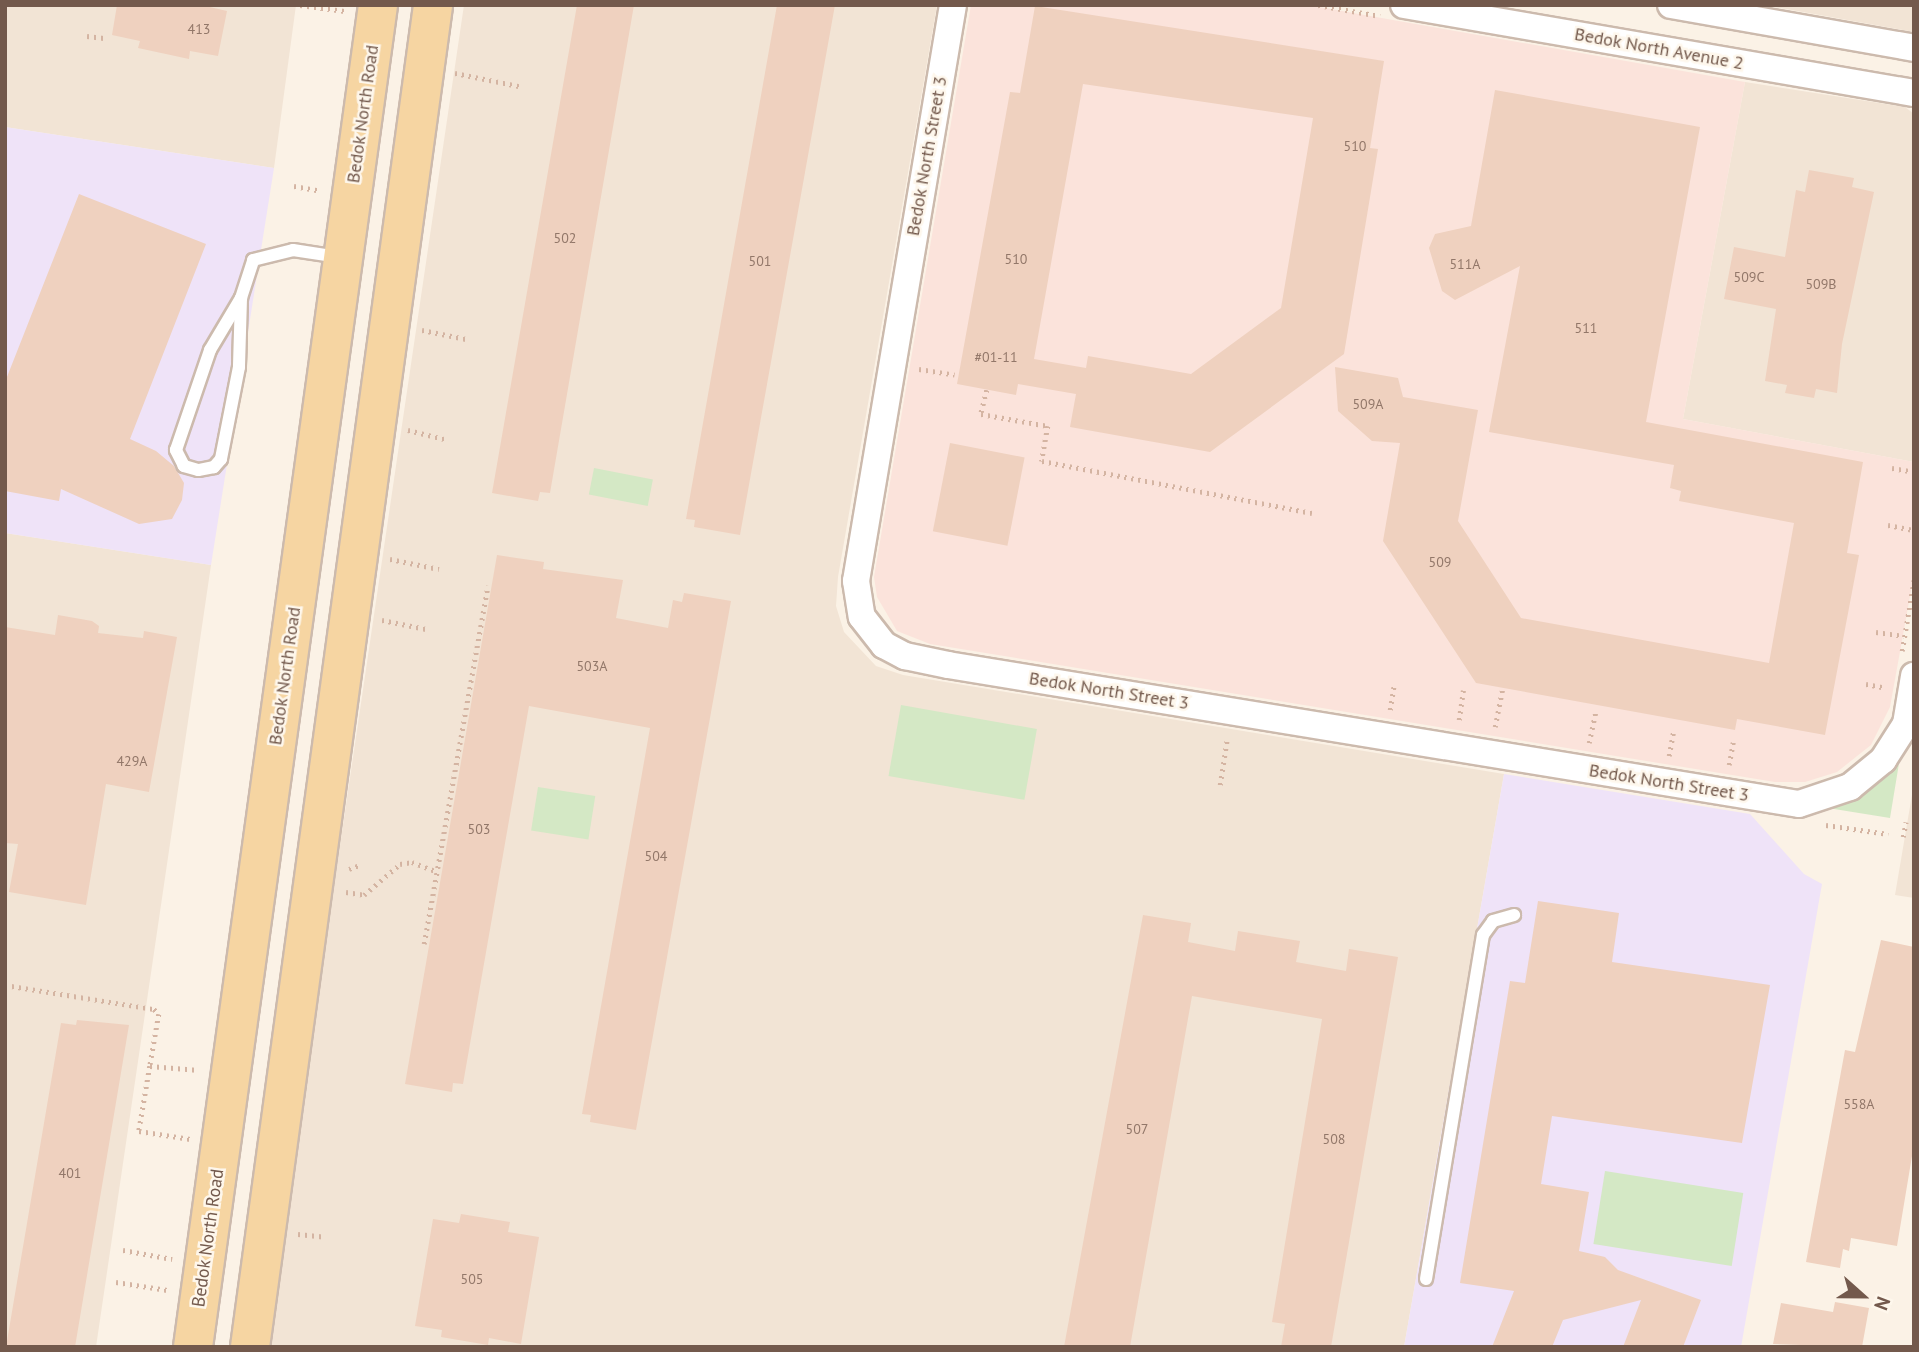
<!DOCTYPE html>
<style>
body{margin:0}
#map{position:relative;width:1919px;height:1352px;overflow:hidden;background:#fbf2e6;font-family:"PT Sans",sans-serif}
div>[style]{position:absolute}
.residential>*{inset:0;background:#f2e4d5}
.commercial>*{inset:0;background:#fbe3db}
.education>*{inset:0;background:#efe3f8}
.green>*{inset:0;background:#d4e8c5;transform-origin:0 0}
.building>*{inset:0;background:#efd1bf;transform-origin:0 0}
.path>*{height:4.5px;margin-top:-2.25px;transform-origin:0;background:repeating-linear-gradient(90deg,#d4b4a2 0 2px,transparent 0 7px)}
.roads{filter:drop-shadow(2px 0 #ccbaad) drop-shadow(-2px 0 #ccbaad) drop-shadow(0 2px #ccbaad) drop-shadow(0 -2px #ccbaad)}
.lane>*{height:12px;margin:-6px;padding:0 6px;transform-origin:6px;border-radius:6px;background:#fff}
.street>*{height:26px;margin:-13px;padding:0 13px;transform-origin:13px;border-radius:13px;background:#fff}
.primary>*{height:38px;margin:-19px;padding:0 19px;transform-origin:19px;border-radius:19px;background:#f6d5a2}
span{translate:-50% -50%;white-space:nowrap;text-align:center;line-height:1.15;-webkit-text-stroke:5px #fef7ec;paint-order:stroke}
.number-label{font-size:14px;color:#927769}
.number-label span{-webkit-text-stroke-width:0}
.street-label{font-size:18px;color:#73594c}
.frame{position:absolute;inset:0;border:7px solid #73594c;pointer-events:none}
.north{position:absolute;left:1828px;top:1261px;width:70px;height:70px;-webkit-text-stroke:5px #fef7ec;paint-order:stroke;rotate:111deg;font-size:19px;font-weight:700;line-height:28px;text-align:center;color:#73594c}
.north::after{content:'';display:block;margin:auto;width:24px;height:32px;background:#73594c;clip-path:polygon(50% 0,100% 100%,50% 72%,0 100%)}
</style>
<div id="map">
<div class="residential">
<i style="clip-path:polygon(5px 5px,296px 5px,274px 168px,5px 127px)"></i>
<i style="clip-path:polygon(464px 5px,937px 5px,838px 577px,836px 606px,844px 632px,876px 666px,903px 675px,1504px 774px,1404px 1347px,266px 1347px)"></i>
<i style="clip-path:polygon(1764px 5px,1914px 5px,1914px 32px)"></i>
<i style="clip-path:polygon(1745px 82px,1905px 107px,1914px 114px,1914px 462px,1683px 419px)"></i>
<i style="clip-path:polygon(5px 533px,211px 565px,96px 1347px,5px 1347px)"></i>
<i style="clip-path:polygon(1914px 783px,1914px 898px,1895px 895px)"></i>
</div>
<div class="commercial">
<i style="clip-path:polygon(971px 5px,1308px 5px,1745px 82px,1683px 419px,1914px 462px,1914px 574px,1890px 707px,1871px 745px,1837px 772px,1805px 782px,1775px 782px,930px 644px,897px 631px,877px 597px,874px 577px)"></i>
</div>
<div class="education">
<i style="clip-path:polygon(5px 127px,274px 168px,211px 565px,5px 533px)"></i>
<i style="clip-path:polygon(1504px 774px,1750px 814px,1804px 874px,1822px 884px,1741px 1347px,1404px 1347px)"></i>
</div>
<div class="green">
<i style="left:594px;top:468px;width:60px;height:27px;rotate:11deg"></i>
<i style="left:901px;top:705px;width:138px;height:72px;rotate:10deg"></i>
<i style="clip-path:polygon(1905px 727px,1890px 818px,1803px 804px,1820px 800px)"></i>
<i style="left:538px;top:787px;width:58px;height:44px;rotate:9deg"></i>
<i style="left:1605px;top:1171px;width:140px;height:74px;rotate:9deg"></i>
</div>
<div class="building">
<i style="clip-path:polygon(117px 5px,201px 5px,227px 11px,218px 56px,190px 51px,189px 59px,138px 48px,140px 41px,112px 35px)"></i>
<i style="clip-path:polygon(577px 5px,634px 5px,550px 493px,540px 492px,538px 501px,492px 493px)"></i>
<i style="clip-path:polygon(777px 5px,835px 5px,740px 535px,694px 527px,695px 520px,686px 519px)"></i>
<i style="clip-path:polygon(evenodd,1035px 6px,1384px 61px,1370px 148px,1378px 149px,1344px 354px,1210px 452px,1070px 427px,1076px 394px,1018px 384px,1016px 395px,957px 384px,1010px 92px,1020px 93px,1035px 6px,1083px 84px,1313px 118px,1281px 308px,1191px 374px,1088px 356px,1086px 368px,1034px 359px,1083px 84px)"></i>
<i style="clip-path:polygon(1495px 90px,1700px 127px,1646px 422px,1863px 462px,1847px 553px,1859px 555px,1825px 735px,1737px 719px,1735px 730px,1476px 683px,1383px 541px,1400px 443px,1372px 441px,1338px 411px,1335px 367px,1398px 378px,1403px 397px,1478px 410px,1458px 521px,1521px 618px,1769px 663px,1794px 523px,1679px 501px,1681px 491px,1670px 488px,1674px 465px,1489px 432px,1520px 266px,1455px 300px,1442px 291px,1429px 248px,1435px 234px,1471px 226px)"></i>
<i style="clip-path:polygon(1809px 170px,1854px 178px,1852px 187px,1874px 192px,1842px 344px,1837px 393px,1816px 389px,1814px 398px,1785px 393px,1787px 385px,1765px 381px,1776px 309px,1724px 299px,1734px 247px,1785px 257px,1796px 190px,1805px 192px)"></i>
<i style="clip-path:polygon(79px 194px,206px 244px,130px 439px,156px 451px,174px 466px,184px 483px,182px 500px,172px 519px,139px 524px,61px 489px,59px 501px,5px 491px,5px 382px)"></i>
<i style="left:950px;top:443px;width:76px;height:90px;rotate:11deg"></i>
<i style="clip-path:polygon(497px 555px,544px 562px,543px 569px,623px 580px,616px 618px,668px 628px,673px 600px,682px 602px,684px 593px,731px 601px,636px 1130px,590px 1122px,591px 1115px,582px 1114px,650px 728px,529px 706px,463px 1084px,453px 1083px,452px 1092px,405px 1084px)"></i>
<i style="clip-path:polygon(58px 615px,92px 621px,99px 626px,98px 633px,143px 638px,144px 631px,177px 637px,149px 792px,106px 784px,86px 905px,9px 892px,18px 844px,5px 843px,5px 627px,55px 635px)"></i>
<i style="clip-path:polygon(1538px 901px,1619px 913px,1612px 962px,1770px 985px,1742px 1143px,1552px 1116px,1541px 1184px,1589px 1192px,1579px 1251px,1605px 1257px,1618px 1270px,1701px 1300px,1683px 1347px,1623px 1347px,1641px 1300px,1563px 1320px,1552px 1347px,1492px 1347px,1514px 1291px,1460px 1283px,1510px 981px,1525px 983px)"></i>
<i style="clip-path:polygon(1143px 915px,1191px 923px,1188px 942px,1235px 951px,1238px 931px,1300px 941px,1296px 962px,1346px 971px,1349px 949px,1398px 957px,1331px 1347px,1281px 1347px,1285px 1324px,1272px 1322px,1322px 1019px,1192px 996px,1130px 1347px,1064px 1347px)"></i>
<i style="clip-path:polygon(1881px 940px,1914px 947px,1914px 1144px,1897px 1246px,1851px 1238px,1849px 1251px,1843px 1249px,1840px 1268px,1806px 1262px,1845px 1050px,1855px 1052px)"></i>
<i style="clip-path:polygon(77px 1020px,129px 1025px,75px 1347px,6px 1347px,61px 1023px,76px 1025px)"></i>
<i style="clip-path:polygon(461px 1214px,510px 1222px,508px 1232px,539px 1237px,521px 1344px,489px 1338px,488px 1345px,441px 1337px,442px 1330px,415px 1326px,433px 1219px,459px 1223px)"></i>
<i style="clip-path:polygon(1835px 1302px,1869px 1308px,1862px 1347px,1773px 1344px,1781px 1303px,1833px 1312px)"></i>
</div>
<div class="path">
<i style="left:300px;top:5px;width:45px;rotate:7.6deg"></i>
<i style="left:1318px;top:5px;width:63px;rotate:10.1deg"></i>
<i style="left:87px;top:36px;width:17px;rotate:7deg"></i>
<i style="left:455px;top:73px;width:69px;rotate:11.6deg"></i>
<i style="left:294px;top:186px;width:27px;rotate:10deg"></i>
<i style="left:422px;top:330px;width:45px;rotate:11.6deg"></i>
<i style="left:919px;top:369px;width:36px;rotate:9deg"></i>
<i style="left:987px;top:390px;width:25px;rotate:104deg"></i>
<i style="left:981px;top:414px;width:68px;rotate:10.2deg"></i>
<i style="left:1048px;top:426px;width:36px;rotate:100deg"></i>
<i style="left:1042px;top:461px;width:275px;rotate:10.9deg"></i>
<i style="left:408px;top:430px;width:41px;rotate:14deg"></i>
<i style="left:1892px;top:468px;width:22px;rotate:10deg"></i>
<i style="left:1888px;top:525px;width:26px;rotate:11deg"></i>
<i style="left:390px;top:559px;width:50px;rotate:11.5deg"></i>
<i style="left:382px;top:620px;width:45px;rotate:11.6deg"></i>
<i style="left:1876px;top:632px;width:28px;rotate:8deg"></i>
<i style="left:1902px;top:651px;width:73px;rotate:-80.5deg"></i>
<i style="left:1866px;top:684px;width:20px;rotate:11deg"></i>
<i style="left:1390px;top:710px;width:26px;rotate:-81deg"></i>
<i style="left:1459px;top:720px;width:30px;rotate:-82deg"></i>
<i style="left:1495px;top:727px;width:38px;rotate:-79deg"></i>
<i style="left:1589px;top:743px;width:34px;rotate:-78deg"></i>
<i style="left:1669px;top:756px;width:27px;rotate:-80deg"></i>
<i style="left:1729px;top:765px;width:23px;rotate:-80deg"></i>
<i style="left:1220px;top:785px;width:47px;rotate:-81.3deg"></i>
<i style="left:1826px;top:825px;width:63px;rotate:8.3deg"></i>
<i style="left:1903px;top:837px;width:15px;rotate:-79deg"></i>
<i style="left:349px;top:869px;width:12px;rotate:-20deg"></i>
<i style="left:346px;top:892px;width:18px;rotate:9deg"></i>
<i style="left:364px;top:895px;width:48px;rotate:-40.7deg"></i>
<i style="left:400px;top:864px;width:12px;rotate:-9deg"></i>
<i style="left:412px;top:862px;width:26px;rotate:21deg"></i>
<i style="left:424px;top:944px;width:364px;rotate:-79.9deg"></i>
<i style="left:5px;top:985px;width:151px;rotate:9.2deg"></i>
<i style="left:154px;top:1009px;width:7px;rotate:45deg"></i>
<i style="left:159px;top:1014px;width:53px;rotate:99.8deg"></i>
<i style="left:150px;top:1066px;width:49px;rotate:4.7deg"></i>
<i style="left:150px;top:1066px;width:66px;rotate:99.6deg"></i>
<i style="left:139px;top:1131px;width:52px;rotate:8.9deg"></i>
<i style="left:298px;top:1234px;width:27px;rotate:6deg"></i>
<i style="left:123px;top:1250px;width:50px;rotate:10.4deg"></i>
<i style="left:116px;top:1282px;width:52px;rotate:8.9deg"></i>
</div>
<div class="roads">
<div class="lane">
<i style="left:241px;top:298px;width:69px;rotate:91.7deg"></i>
<i style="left:239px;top:367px;width:94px;rotate:101.1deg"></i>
<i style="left:221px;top:459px;width:11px;rotate:131deg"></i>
<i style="left:214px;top:467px;width:16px;rotate:169deg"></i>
<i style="left:198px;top:470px;width:15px;rotate:-164deg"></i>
<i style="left:184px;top:466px;width:18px;rotate:-117deg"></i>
<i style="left:176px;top:450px;width:106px;rotate:-71.2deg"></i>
<i style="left:210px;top:350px;width:61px;rotate:-59.2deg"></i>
<i style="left:241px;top:298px;width:40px;rotate:-72deg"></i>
<i style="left:253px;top:260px;width:41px;rotate:-14deg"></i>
<i style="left:293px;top:250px;width:47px;rotate:8.7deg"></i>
<i style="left:1426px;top:1279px;width:349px;rotate:-80.6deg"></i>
<i style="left:1483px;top:935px;width:17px;rotate:-54deg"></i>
<i style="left:1493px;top:921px;width:22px;rotate:-16deg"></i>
</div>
<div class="street">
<i style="left:953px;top:5px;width:584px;rotate:99.56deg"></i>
<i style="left:856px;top:581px;width:36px;rotate:81deg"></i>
<i style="left:862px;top:617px;width:36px;rotate:52deg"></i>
<i style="left:884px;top:645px;width:24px;rotate:28deg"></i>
<i style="left:905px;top:656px;width:44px;rotate:11.8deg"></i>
<i style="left:948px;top:665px;width:862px;rotate:9.28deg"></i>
<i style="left:1799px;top:804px;width:54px;rotate:-18.4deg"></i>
<i style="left:1850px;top:787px;width:43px;rotate:-39.3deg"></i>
<i style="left:1883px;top:760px;width:43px;rotate:-57.4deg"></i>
<i style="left:1906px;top:724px;width:49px;rotate:-80.5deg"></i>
<i style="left:1404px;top:5px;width:518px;rotate:9.79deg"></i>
<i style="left:1671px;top:5px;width:247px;rotate:10deg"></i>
</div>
<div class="primary">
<i style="left:193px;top:1347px;width:1355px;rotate:-82.15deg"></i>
<i style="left:250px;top:1347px;width:1354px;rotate:-82.23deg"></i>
</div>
</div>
<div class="number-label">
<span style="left:199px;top:29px">413</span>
<span style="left:1355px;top:146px">510</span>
<span style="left:565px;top:238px">502</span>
<span style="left:1016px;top:259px">510</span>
<span style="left:760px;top:261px">501</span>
<span style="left:1465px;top:264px">511A</span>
<span style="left:1749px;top:277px">509C</span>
<span style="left:1821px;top:284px">509B</span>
<span style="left:1586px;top:328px">511</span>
<span style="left:996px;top:357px">#01-11</span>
<span style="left:1368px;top:404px">509A</span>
<span style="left:1440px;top:562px">509</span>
<span style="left:592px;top:666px">503A</span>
<span style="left:132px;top:761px">429A</span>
<span style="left:479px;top:829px">503</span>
<span style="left:656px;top:856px">504</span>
<span style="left:1859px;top:1104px">558A</span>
<span style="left:1137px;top:1129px">507</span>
<span style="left:1334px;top:1139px">508</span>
<span style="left:70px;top:1173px">401</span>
<span style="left:472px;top:1279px">505</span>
</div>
<div class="street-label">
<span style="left:1659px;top:49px;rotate:10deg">Bedok North Avenue 2</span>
<span style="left:363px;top:114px;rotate:-82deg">Bedok North Road</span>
<span style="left:927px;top:156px;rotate:-80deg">Bedok North Street 3</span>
<span style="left:285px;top:676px;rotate:-82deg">Bedok North Road</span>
<span style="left:1109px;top:691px;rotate:9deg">Bedok North Street 3</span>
<span style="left:1669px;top:783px;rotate:9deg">Bedok North Street 3</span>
<span style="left:208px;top:1238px;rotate:-82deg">Bedok North Road</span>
</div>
<div class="frame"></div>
<div class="north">N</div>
</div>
